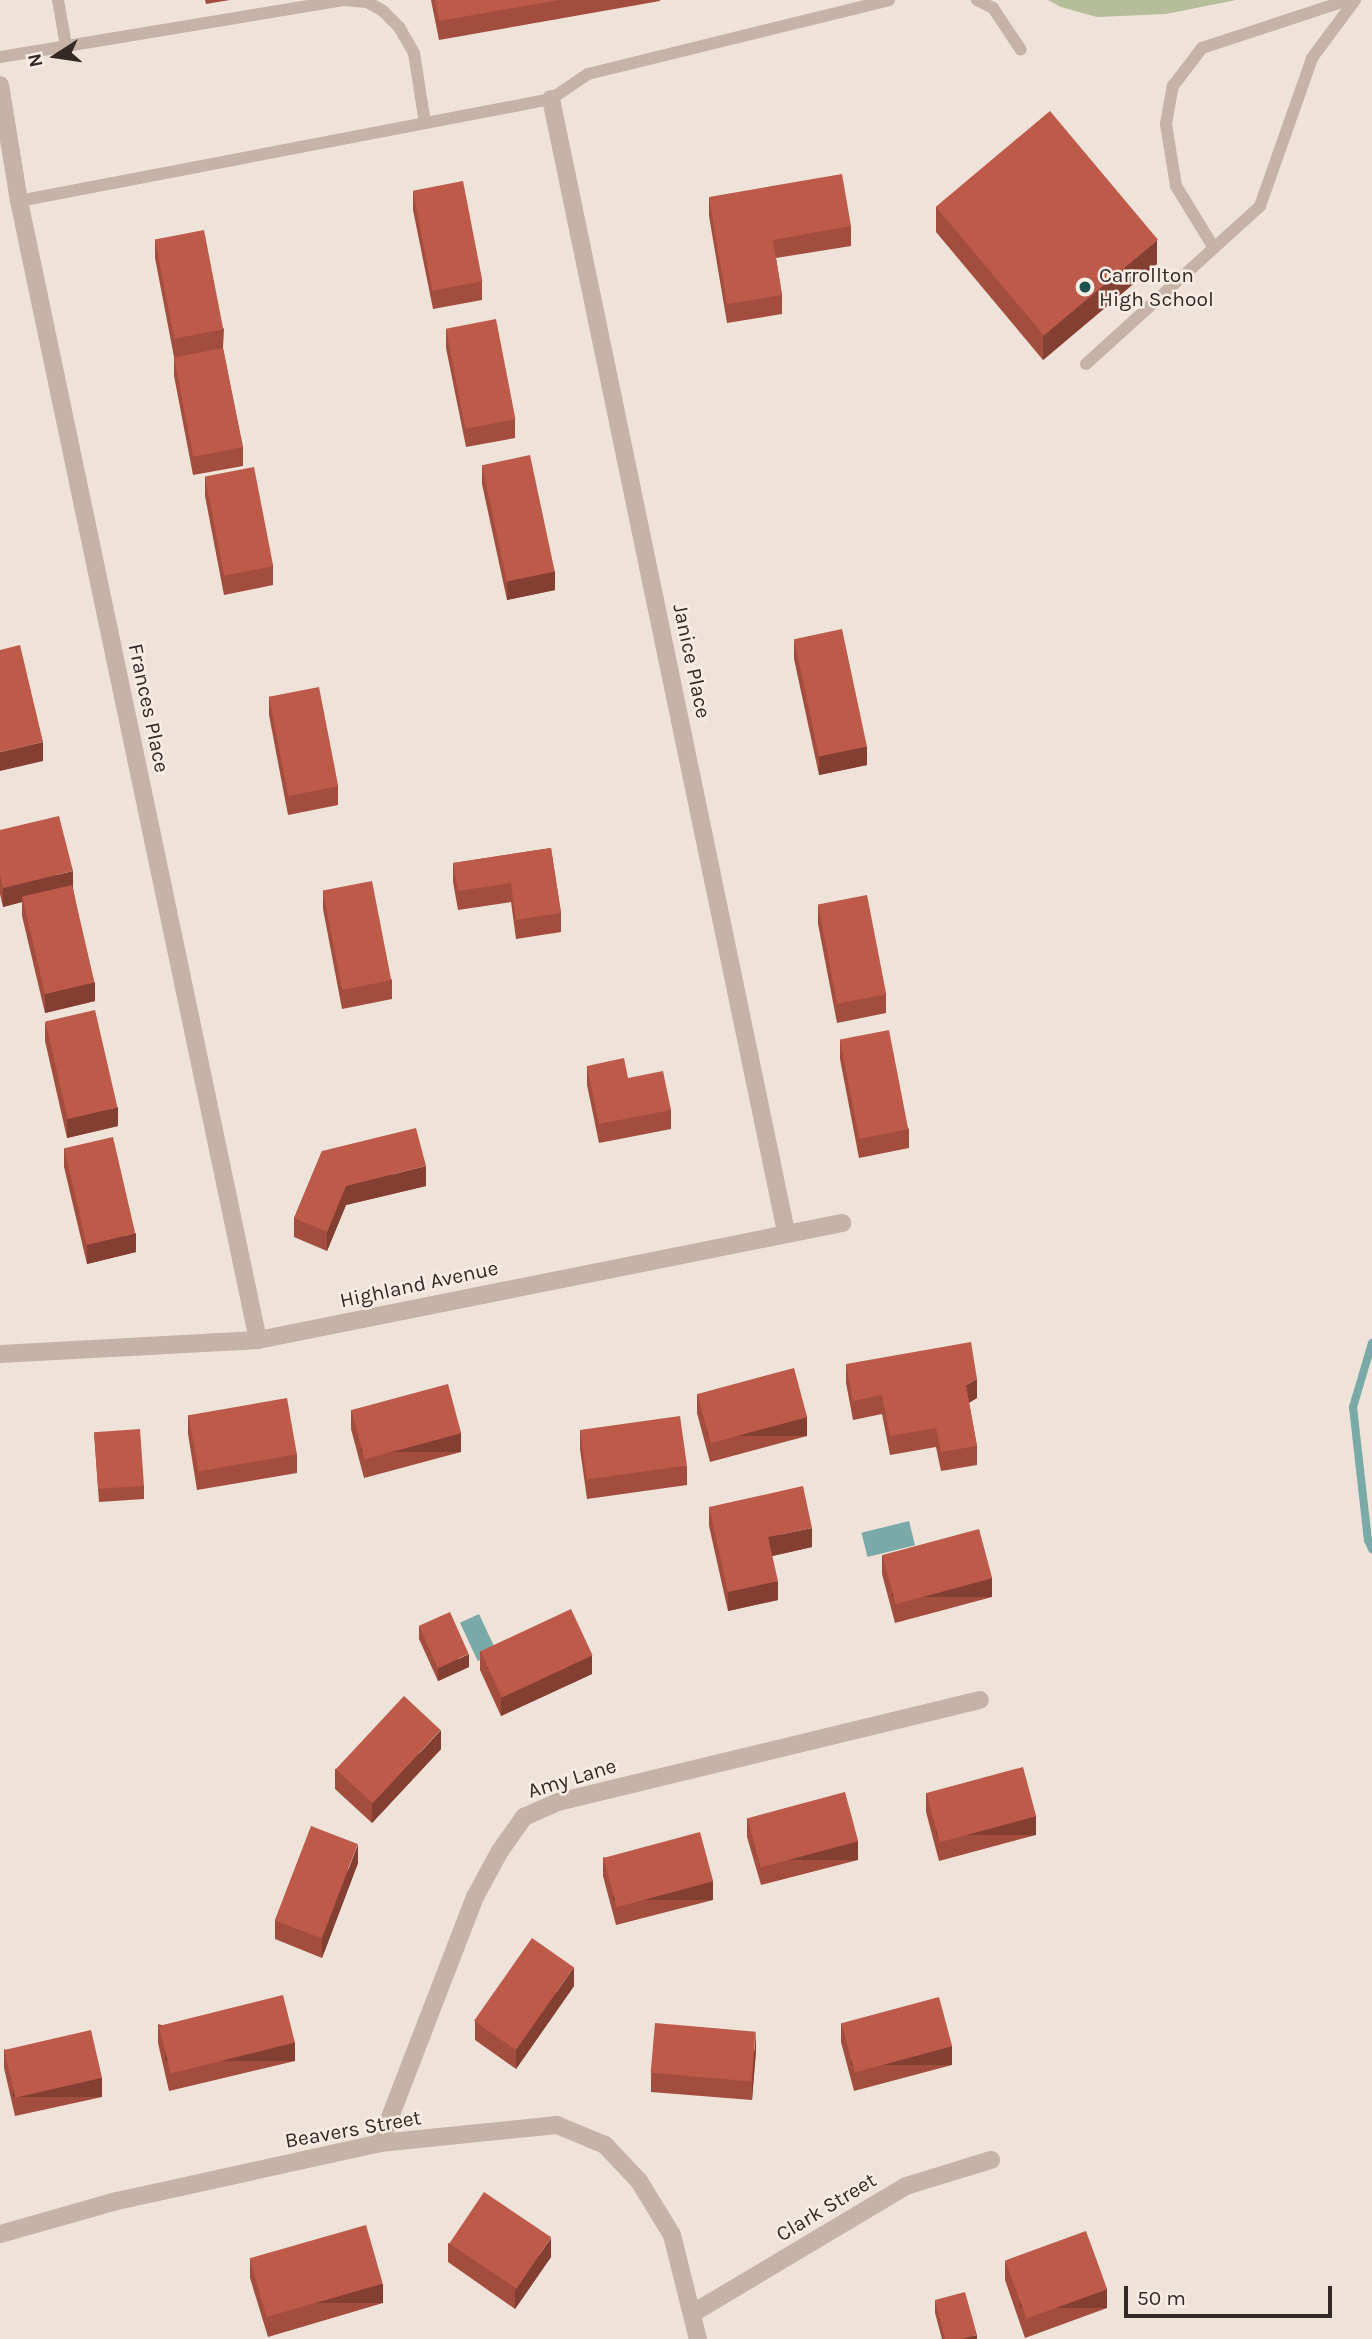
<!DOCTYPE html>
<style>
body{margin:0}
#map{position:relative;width:1372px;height:2339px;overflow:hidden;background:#efe3d9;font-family:Karla,sans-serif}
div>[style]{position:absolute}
.green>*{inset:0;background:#b5bd9b}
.water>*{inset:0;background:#7aaaa7;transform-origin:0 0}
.stream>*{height:8px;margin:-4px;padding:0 4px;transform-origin:4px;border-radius:4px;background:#7aaaa7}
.lane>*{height:12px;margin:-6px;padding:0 6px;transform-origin:6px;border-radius:6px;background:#c6b2a6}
.street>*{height:18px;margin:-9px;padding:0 9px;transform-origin:9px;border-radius:9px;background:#c6b2a6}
.wall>*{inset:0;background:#a34d3f}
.shaded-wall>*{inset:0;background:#843f33;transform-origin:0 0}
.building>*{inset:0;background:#bd5a49;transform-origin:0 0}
.dots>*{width:19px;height:19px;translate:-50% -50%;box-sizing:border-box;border:4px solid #f7ede5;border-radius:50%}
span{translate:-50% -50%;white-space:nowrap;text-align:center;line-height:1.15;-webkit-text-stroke:5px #f7ede5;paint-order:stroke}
.poi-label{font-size:21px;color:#332927}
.left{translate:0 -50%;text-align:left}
.street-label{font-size:21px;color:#332927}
.north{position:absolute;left:21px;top:21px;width:70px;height:70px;-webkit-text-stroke:5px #f7ede5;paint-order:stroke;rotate:258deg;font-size:19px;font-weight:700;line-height:28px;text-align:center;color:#332927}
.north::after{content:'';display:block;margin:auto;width:24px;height:32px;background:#332927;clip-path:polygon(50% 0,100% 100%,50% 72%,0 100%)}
.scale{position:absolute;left:1124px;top:2286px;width:208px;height:32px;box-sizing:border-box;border:4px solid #332927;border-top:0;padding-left:9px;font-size:21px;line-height:24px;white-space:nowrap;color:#332927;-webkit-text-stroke:5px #f7ede5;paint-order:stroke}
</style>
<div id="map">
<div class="green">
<i style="clip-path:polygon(1048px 0,1236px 0,1166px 14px,1097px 17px,1061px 7px)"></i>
</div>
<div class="water">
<i style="left:909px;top:1521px;width:25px;height:49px;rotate:76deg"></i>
<i style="left:479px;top:1614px;width:42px;height:21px;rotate:65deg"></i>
</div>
<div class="stream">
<i style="left:1372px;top:1343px;width:67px;rotate:106.5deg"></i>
<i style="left:1353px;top:1407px;width:134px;rotate:83.6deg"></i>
<i style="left:1368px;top:1540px;width:10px;rotate:66deg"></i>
</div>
<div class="lane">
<i style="left:58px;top:0;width:47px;rotate:80.1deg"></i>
<i style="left:344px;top:0;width:23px;rotate:5deg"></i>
<i style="left:367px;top:2px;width:18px;rotate:29deg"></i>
<i style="left:383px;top:11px;width:23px;rotate:45deg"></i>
<i style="left:399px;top:27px;width:30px;rotate:60deg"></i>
<i style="left:414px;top:53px;width:71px;rotate:81.1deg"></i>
<i style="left:977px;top:0;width:18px;rotate:27deg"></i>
<i style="left:993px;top:8px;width:50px;rotate:56.3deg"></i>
<i style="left:0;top:57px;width:348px;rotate:-9.4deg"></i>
<i style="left:19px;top:201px;width:542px;rotate:-10.85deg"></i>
<i style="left:551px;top:99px;width:45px;rotate:-34deg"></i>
<i style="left:588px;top:74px;width:310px;rotate:-13.8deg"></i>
<i style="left:1214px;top:248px;width:73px;rotate:-121.5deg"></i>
<i style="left:1176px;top:186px;width:63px;rotate:-99.2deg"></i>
<i style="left:1166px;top:124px;width:39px;rotate:-80deg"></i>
<i style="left:1173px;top:86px;width:48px;rotate:-52.7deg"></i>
<i style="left:1202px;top:48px;width:154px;rotate:-18.2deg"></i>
<i style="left:1086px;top:364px;width:235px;rotate:-42.2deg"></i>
<i style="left:1260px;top:206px;width:157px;rotate:-70.6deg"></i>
<i style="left:1312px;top:58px;width:72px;rotate:-53.4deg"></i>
</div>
<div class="street">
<i style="left:0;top:85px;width:118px;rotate:80.7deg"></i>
<i style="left:19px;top:201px;width:1164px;rotate:78.15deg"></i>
<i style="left:551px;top:99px;width:1157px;rotate:78.28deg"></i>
<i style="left:0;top:1354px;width:258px;rotate:-3.1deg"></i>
<i style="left:258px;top:1340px;width:596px;rotate:-11.33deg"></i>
<i style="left:380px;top:2143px;width:264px;rotate:-68.9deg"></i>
<i style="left:475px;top:1897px;width:52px;rotate:-61.5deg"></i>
<i style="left:500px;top:1851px;width:42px;rotate:-54.8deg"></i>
<i style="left:524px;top:1817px;width:37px;rotate:-24deg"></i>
<i style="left:558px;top:1802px;width:434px;rotate:-13.6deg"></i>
<i style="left:0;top:2234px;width:122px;rotate:-15.8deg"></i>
<i style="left:117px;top:2201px;width:269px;rotate:-12.4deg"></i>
<i style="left:380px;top:2143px;width:178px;rotate:-5.8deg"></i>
<i style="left:557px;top:2125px;width:52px;rotate:22.6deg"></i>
<i style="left:605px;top:2145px;width:50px;rotate:46.6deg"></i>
<i style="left:639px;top:2181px;width:63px;rotate:58.6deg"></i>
<i style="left:672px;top:2235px;width:107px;rotate:76deg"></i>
<i style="left:693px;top:2313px;width:248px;rotate:-30.8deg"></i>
<i style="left:906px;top:2186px;width:89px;rotate:-17deg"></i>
</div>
<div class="wall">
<i style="clip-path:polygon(205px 0,230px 0,206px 4px)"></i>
<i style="clip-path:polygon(431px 0,660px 0,660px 1px,439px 40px)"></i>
<i style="clip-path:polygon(413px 191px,482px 281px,482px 300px,433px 309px,413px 210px)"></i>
<i style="clip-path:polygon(709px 197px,851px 226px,851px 246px,776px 258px,782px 295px,782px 314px,727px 323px,709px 216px)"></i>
<i style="clip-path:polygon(936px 207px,1157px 264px,1043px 360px,936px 232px)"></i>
<i style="clip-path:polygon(155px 239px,224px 329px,223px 348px,243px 447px,243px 466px,193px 475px,174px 376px,174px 357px,155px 258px)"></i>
<i style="clip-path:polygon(446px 329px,515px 419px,515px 438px,466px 447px,446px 348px)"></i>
<i style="clip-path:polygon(482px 465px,555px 590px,507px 600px,482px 484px)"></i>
<i style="clip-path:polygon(205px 477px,273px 566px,273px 585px,224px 595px,205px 496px)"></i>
<i style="clip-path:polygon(794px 640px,867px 765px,819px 775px,794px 659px)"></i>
<i style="clip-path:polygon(269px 696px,338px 786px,338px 805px,288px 815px,269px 715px)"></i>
<i style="clip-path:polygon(0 830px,73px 888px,95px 1001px,45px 1013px,22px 916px,22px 902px,3px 907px,0 894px)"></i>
<i style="clip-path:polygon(551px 848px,561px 913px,561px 932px,516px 939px,511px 902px,458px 910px,453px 882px,453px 863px)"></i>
<i style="clip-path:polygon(323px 890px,392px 980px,392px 999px,342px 1009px,323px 909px)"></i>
<i style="clip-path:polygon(818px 905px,886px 994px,886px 1013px,837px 1023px,818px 924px)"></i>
<i style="clip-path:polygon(45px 1022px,118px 1126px,67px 1138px,45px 1041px)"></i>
<i style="clip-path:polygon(840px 1040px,909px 1129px,909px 1148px,859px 1158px,840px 1059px)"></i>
<i style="clip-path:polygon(587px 1066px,628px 1078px,671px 1110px,671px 1129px,599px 1143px,587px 1085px)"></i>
<i style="clip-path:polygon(64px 1148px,136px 1252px,87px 1264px,64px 1167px)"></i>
<i style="clip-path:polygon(322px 1151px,426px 1186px,346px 1205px,327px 1251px,294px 1237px,294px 1218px)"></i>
<i style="clip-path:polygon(846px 1364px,977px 1398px,969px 1403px,977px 1446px,977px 1465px,941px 1471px,936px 1447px,890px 1455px,882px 1414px,853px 1420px,846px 1383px)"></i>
<i style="clip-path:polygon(697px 1394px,807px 1436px,710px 1462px,697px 1413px)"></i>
<i style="clip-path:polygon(351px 1410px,461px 1452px,364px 1478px,351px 1429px)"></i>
<i style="clip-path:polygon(188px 1415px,297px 1454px,297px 1473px,197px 1490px,188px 1434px)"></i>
<i style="clip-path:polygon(580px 1430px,687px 1466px,687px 1485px,587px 1499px,580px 1449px)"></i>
<i style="clip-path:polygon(94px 1432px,144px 1486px,144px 1499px,99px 1502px)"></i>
<i style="clip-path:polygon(709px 1507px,812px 1547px,772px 1556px,778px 1600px,728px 1611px,709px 1526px)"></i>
<i style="clip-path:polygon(882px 1555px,992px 1597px,895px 1623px,882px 1574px)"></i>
<i style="clip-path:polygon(419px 1626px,469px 1667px,438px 1681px,419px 1639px)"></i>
<i style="clip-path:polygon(480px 1651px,592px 1674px,501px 1716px,480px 1670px)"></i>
<i style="clip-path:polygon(441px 1749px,372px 1823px,335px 1789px,335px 1769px)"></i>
<i style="clip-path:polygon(926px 1793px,1036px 1835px,939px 1861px,926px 1812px)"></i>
<i style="clip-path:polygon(747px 1818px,858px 1860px,761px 1885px,747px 1837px)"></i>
<i style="clip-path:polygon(603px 1857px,713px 1900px,616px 1925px,603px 1876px)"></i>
<i style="clip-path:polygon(358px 1863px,322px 1958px,275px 1939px,275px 1920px)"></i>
<i style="clip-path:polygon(574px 1986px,516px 2069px,475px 2040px,475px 2021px)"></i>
<i style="clip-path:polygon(841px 2023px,952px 2065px,854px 2091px,841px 2042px)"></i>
<i style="clip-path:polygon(158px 2024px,295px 2061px,169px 2091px,158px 2043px)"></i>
<i style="clip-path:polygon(4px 2049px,102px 2097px,15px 2116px,4px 2068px)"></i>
<i style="clip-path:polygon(756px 2050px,752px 2100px,651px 2092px,651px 2073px)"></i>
<i style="clip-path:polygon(448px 2243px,551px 2257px,515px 2309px,448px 2262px)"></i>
<i style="clip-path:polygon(250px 2259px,383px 2303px,268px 2337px,250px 2278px)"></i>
<i style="clip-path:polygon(1005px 2261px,1107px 2308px,1025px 2338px,1005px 2280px)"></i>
<i style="clip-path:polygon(935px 2300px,977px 2339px,942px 2339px,935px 2313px)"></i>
</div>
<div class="shaded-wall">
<i style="clip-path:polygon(1157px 240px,1157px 264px,1043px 360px,1043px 336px)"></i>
<i style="clip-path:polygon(555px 571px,555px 590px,507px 600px,507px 581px)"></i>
<i style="clip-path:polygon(43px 742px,43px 761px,0 771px,0 752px)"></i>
<i style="clip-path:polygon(867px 746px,867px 765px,819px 775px,819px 756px)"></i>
<i style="clip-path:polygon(73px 871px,73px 890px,22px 897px,22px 902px,3px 907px,3px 888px)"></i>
<i style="clip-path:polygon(95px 982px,95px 1001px,45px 1013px,45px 994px)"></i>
<i style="clip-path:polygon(118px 1107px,118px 1126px,67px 1138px,67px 1119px)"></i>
<i style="clip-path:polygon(426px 1166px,426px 1186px,346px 1205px,327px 1251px,327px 1232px,346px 1186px)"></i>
<i style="clip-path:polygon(136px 1233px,136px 1252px,87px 1264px,87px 1245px)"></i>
<i style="clip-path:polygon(977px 1379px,977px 1398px,966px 1404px,966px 1385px)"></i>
<i style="left:807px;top:1417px;width:19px;height:100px;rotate:90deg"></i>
<i style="left:461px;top:1433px;width:19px;height:100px;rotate:90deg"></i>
<i style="clip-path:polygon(812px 1528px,812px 1547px,768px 1557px,768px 1537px)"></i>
<i style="left:992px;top:1578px;width:19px;height:100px;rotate:90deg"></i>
<i style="clip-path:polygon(778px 1581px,778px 1600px,728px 1611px,728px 1592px)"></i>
<i style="clip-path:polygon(469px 1654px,469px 1667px,438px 1681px,438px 1669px)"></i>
<i style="clip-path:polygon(592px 1655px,592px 1674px,501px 1716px,501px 1697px)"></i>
<i style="clip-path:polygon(441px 1730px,441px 1749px,372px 1823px,372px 1804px)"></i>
<i style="left:1036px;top:1816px;width:19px;height:100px;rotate:90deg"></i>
<i style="left:858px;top:1841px;width:19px;height:100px;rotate:90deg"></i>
<i style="clip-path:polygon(358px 1844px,358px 1863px,322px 1958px,322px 1939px)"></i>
<i style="left:713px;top:1881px;width:19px;height:100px;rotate:90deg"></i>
<i style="clip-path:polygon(574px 1967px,574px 1986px,516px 2069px,516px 2050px)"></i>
<i style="clip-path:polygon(756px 2031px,756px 2050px,752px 2100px,752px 2081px)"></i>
<i style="left:295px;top:2042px;width:19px;height:130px;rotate:90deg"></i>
<i style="left:952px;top:2046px;width:19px;height:101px;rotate:90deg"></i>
<i style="left:102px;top:2078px;width:19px;height:89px;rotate:90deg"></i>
<i style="clip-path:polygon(551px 2238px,551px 2257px,515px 2309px,515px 2290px)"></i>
<i style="left:383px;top:2284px;width:19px;height:120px;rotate:90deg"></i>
<i style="left:1107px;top:2289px;width:19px;height:87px;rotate:90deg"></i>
<i style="clip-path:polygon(977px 2335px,977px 2339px,961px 2339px)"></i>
</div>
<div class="building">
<i style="clip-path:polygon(435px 0,559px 0,439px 21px)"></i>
<i style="left:1050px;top:111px;width:168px;height:149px;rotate:50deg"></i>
<i style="clip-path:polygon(842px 174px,851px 226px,773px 240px,782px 295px,727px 304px,709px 197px)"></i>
<i style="left:463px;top:181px;width:102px;height:51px;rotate:79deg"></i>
<i style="left:204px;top:230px;width:101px;height:50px;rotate:79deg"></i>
<i style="left:496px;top:319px;width:102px;height:51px;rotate:79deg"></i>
<i style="left:223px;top:348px;width:101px;height:50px;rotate:79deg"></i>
<i style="left:530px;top:455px;width:119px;height:49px;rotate:78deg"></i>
<i style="left:254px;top:467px;width:101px;height:50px;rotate:79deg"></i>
<i style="left:842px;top:629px;width:120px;height:49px;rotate:78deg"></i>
<i style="clip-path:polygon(20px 645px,43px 742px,0 752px,0 650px)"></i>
<i style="left:319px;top:687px;width:101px;height:51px;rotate:79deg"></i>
<i style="clip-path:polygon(59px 816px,73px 871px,3px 888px,0 875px,0 830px)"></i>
<i style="clip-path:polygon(551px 848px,561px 913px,516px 920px,511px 883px,458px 891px,453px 863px)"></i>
<i style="left:372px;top:881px;width:101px;height:50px;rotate:79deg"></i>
<i style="left:72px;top:885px;width:100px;height:51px;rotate:77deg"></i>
<i style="left:867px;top:895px;width:101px;height:50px;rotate:79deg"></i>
<i style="left:95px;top:1010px;width:100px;height:51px;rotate:77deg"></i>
<i style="left:889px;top:1030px;width:101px;height:50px;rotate:79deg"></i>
<i style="clip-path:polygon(624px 1058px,628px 1078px,663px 1071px,671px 1110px,599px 1124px,587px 1066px)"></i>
<i style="clip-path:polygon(416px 1128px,426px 1166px,346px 1186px,327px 1232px,294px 1218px,322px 1151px)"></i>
<i style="left:113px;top:1137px;width:99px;height:50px;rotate:77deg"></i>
<i style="clip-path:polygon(971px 1342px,977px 1379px,966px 1385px,977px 1446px,941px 1452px,936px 1428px,890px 1436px,882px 1395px,853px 1401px,846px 1364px)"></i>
<i style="left:794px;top:1368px;width:51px;height:100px;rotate:75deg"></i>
<i style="left:448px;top:1384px;width:51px;height:100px;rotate:75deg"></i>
<i style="left:287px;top:1398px;width:57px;height:100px;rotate:80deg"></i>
<i style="left:680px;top:1416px;width:50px;height:101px;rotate:82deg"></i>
<i style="left:140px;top:1429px;width:57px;height:46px;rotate:86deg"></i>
<i style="clip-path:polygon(803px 1486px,812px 1528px,768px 1537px,778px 1581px,728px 1592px,709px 1507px)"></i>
<i style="left:979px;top:1529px;width:51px;height:100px;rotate:75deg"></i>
<i style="left:571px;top:1609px;width:51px;height:100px;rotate:65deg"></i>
<i style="left:450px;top:1612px;width:46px;height:34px;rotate:66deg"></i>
<i style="left:404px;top:1696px;width:50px;height:100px;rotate:43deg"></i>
<i style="left:1023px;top:1767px;width:51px;height:100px;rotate:75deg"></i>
<i style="left:845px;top:1792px;width:51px;height:101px;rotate:75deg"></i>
<i style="left:311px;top:1826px;width:50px;height:101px;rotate:21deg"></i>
<i style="left:700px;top:1832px;width:51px;height:100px;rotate:75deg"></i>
<i style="left:532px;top:1938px;width:51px;height:101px;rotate:35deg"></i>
<i style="left:283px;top:1995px;width:49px;height:128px;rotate:76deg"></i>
<i style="left:939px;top:1997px;width:51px;height:101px;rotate:75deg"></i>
<i style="left:655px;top:2023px;width:101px;height:50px;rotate:5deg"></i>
<i style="left:91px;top:2030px;width:49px;height:89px;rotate:77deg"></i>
<i style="left:484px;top:2192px;width:81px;height:62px;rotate:34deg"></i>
<i style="left:366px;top:2225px;width:61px;height:121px;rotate:74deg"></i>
<i style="left:1086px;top:2231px;width:62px;height:86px;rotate:70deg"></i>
<i style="clip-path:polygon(965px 2292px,977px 2335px,961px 2339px,945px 2339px,935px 2300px)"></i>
</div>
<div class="dots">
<i style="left:1085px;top:287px;background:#1f514f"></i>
</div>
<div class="poi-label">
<span class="left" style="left:1099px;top:287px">Carrollton<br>High School</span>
</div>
<div class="street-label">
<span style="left:692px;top:661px;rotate:78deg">Janice Place</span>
<span style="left:149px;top:708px;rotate:78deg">Frances Place</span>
<span style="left:419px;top:1284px;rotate:-12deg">Highland Avenue</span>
<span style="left:572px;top:1778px;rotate:-17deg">Amy Lane</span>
<span style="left:353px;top:2129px;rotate:-10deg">Beavers Street</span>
<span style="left:826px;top:2207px;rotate:-31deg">Clark Street</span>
</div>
<div class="north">N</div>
<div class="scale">50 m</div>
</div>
